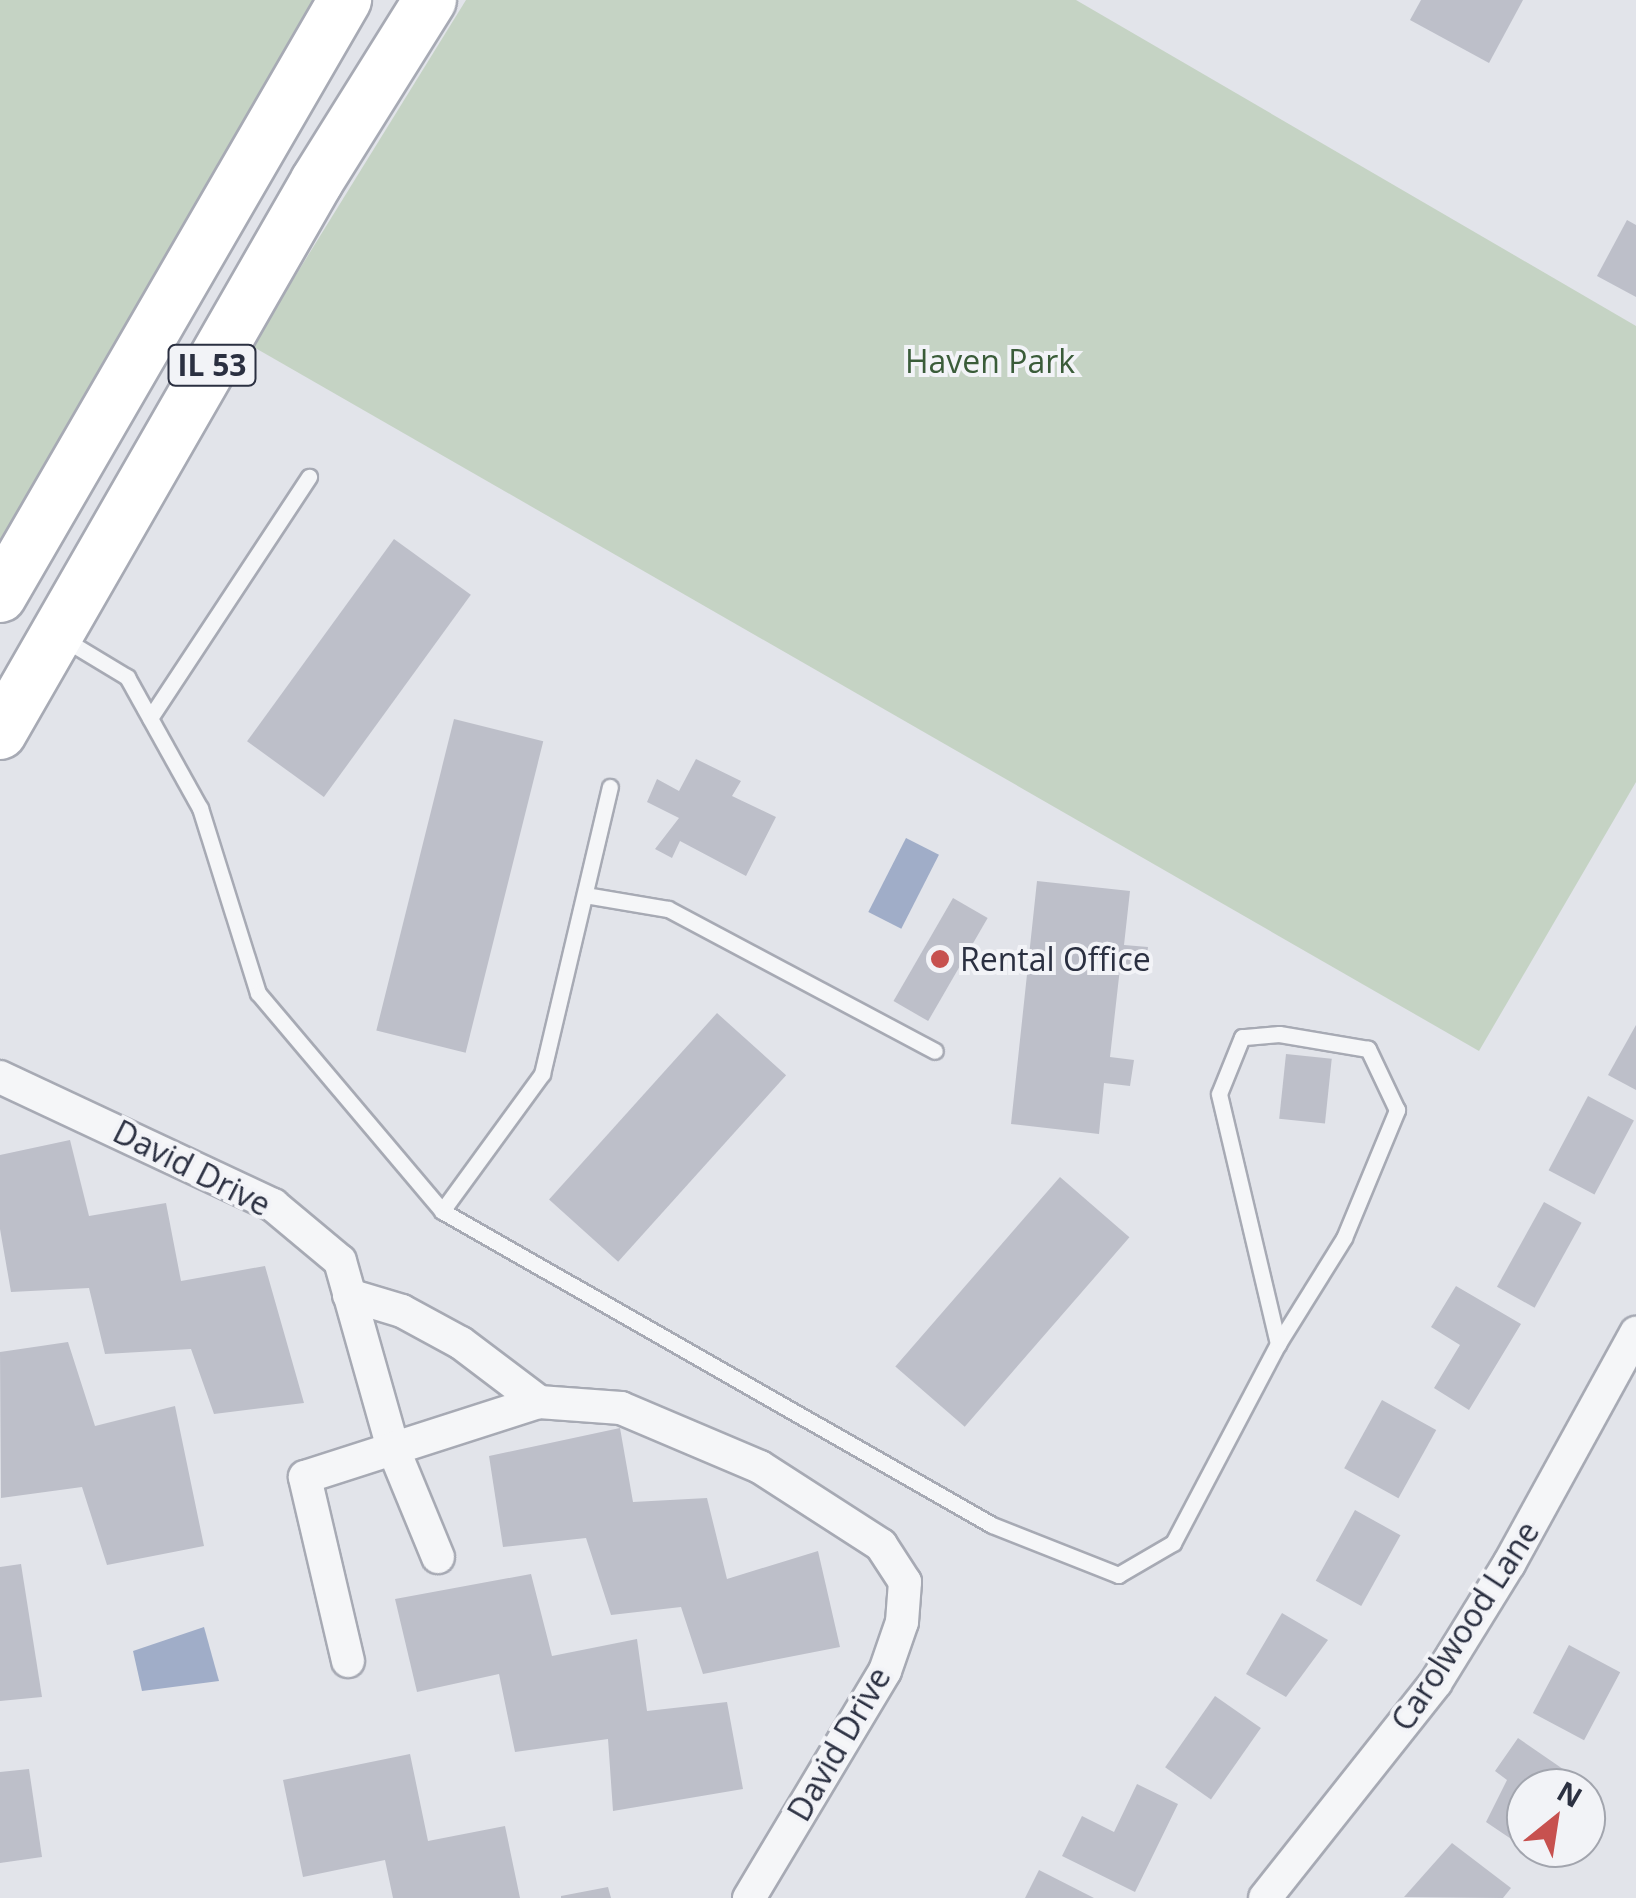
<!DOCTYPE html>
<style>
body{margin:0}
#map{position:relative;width:1636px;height:1898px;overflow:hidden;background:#e2e4ea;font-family:"Open Sans",sans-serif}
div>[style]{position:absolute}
.green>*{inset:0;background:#c5d3c4}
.water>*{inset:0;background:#a0adc8;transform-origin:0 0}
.building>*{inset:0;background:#bdbfc9;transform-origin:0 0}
.roads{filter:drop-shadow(2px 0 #a7aab4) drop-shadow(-2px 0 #a7aab4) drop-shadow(0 2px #a7aab4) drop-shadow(0 -2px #a7aab4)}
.lane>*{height:15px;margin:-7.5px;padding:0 7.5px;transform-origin:7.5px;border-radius:7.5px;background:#f5f6f8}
.street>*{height:32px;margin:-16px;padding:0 16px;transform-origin:16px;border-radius:16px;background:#f5f6f8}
.primary>*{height:52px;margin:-26px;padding:0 26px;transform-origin:26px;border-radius:26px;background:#fff}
.dots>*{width:28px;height:28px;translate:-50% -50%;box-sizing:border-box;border:5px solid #f2f3f7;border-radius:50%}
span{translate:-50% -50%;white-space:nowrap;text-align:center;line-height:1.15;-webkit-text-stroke:8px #f2f3f7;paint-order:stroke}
.shield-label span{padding:2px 8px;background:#f2f3f7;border:2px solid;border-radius:8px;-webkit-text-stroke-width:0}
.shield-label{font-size:30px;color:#2b3041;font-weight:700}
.park-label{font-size:32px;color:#3a5c39}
.poi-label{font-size:32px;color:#2b3041}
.left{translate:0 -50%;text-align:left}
.street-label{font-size:32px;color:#2b3041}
.north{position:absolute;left:1506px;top:1768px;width:100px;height:100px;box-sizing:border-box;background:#f2f3f7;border:2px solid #a2a5ae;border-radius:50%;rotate:30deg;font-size:28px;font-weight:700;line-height:40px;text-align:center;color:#2b3041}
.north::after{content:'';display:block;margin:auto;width:35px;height:45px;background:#c7514f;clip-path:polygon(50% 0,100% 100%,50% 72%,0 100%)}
</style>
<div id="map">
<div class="green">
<i style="clip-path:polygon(0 0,336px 0,0 580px)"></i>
<i style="clip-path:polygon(466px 0,1076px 0,1636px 326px,1636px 782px,1479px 1051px,252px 346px)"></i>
</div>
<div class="water">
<i style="left:906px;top:838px;width:37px;height:83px;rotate:27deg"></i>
<i style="clip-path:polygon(204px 1627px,219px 1681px,142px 1691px,133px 1651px)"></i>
</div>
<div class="building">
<i style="clip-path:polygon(1421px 0,1523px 0,1489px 63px,1410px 20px)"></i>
<i style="clip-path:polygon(1627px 220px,1636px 225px,1636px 297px,1597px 276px)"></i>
<i style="left:394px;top:539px;width:95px;height:250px;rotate:36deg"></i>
<i style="left:454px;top:719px;width:92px;height:321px;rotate:14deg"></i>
<i style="clip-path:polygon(696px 759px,741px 781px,732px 796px,776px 817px,746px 876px,680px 841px,672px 858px,655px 849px,679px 818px,647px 802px,657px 779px,679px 791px)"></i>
<i style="clip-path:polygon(1037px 881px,1130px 891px,1124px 945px,1148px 947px,1145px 972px,1120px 968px,1110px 1057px,1134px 1060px,1130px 1086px,1104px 1083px,1099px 1134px,1011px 1124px)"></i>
<i style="left:953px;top:898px;width:40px;height:119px;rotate:30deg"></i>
<i style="left:717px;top:1013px;width:93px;height:251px;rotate:42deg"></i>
<i style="clip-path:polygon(1636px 1025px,1636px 1090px,1608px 1075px)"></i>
<i style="left:1286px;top:1054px;width:46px;height:65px;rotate:6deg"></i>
<i style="left:1588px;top:1096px;width:52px;height:84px;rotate:28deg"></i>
<i style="clip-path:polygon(70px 1140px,89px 1216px,166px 1203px,181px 1281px,265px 1266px,304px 1403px,214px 1414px,191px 1349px,105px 1354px,89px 1288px,11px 1292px,0 1229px,0 1155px)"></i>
<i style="left:1060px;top:1177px;width:92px;height:251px;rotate:41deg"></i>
<i style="left:1544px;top:1202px;width:43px;height:97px;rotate:29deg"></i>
<i style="clip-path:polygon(1456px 1286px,1521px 1324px,1469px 1410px,1434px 1388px,1460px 1345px,1431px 1327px)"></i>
<i style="clip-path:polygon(68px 1342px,95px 1426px,175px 1406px,204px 1546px,107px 1565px,82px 1487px,1px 1498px,0 1352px)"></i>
<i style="left:1382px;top:1400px;width:62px;height:78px;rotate:29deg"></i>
<i style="clip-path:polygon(620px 1428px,633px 1502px,707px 1498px,727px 1579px,818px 1551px,840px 1647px,703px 1674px,681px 1607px,611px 1615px,586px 1538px,503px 1547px,489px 1456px)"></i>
<i style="left:1355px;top:1510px;width:52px;height:81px;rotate:29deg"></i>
<i style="clip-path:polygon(21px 1564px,42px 1697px,0 1701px,0 1567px)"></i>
<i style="clip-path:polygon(531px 1574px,552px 1656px,637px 1639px,647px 1711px,727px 1702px,743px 1789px,613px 1811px,608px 1739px,515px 1752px,499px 1674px,417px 1692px,395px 1599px)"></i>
<i style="clip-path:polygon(1282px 1613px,1328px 1640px,1286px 1697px,1246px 1674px)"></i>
<i style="left:1569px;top:1645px;width:58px;height:77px;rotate:28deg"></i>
<i style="left:1215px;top:1696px;width:56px;height:87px;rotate:35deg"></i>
<i style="clip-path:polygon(1518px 1738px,1576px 1778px,1570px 1788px,1526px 1788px,1526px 1849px,1486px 1822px,1507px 1780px,1495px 1771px)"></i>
<i style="clip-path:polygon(410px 1754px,428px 1841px,505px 1826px,520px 1898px,393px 1898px,385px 1860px,303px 1877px,283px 1780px)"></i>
<i style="clip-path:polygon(29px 1769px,42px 1857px,0 1863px,0 1772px)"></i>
<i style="clip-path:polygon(1137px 1784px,1178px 1804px,1135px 1892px,1062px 1856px,1082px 1816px,1114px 1832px)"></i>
<i style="clip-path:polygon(1452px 1843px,1511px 1888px,1503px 1898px,1404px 1897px)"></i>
<i style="clip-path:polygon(1039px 1870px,1094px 1898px,1025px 1898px)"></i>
<i style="clip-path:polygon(608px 1887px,611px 1898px,561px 1898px,561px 1896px)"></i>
</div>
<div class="roads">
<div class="lane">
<i style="left:64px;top:639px;width:74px;rotate:31.1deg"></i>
<i style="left:127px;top:677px;width:150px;rotate:60.9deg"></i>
<i style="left:200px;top:808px;width:194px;rotate:72.6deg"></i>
<i style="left:258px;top:993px;width:285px;rotate:49.8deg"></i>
<i style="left:442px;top:1211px;width:633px;rotate:29.72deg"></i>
<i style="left:992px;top:1525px;width:136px;rotate:21.6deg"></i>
<i style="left:1118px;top:1575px;width:64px;rotate:-30.2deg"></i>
<i style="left:1173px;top:1543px;width:225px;rotate:-62.2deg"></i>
<i style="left:1278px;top:1344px;width:125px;rotate:-58.1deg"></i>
<i style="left:1344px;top:1238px;width:139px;rotate:-67.5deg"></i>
<i style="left:1397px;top:1110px;width:68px;rotate:-115.4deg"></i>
<i style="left:1368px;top:1049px;width:90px;rotate:-170.4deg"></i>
<i style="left:1279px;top:1034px;width:37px;rotate:175deg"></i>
<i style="left:1242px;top:1037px;width:61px;rotate:112deg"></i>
<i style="left:1219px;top:1094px;width:257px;rotate:76.7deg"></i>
<i style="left:150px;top:718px;width:289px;rotate:-56.6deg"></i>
<i style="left:585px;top:895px;width:84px;rotate:9.6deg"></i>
<i style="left:668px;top:909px;width:302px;rotate:28deg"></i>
<i style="left:442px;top:1211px;width:170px;rotate:-53.9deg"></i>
<i style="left:542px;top:1074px;width:295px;rotate:-76.7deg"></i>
</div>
<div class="street">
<i style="left:0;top:1077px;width:302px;rotate:25.1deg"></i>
<i style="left:273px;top:1205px;width:87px;rotate:39.9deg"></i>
<i style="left:340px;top:1261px;width:194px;rotate:74.2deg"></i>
<i style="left:393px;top:1448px;width:118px;rotate:67.6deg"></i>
<i style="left:349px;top:1295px;width:55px;rotate:16.8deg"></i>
<i style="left:402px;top:1311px;width:67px;rotate:28.5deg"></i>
<i style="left:461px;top:1343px;width:98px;rotate:37.1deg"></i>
<i style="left:348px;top:1661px;width:189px;rotate:-103.2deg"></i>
<i style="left:305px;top:1477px;width:246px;rotate:-17.8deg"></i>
<i style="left:539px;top:1402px;width:82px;rotate:4.2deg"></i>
<i style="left:621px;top:1408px;width:151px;rotate:23deg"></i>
<i style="left:760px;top:1467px;width:144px;rotate:32.8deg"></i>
<i style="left:881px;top:1545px;width:44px;rotate:57deg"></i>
<i style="left:905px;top:1582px;width:40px;rotate:94.3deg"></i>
<i style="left:902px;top:1622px;width:52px;rotate:109.1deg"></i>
<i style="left:885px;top:1671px;width:265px;rotate:120.9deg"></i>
<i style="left:1265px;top:1898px;width:275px;rotate:-51.6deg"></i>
<i style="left:1436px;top:1682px;width:139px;rotate:-58.3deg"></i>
<i style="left:1509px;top:1564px;width:264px;rotate:-61.2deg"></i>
</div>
<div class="primary">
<i style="left:0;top:596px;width:689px;rotate:-59.94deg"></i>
<i style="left:0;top:733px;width:637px;rotate:-60.13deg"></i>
<i style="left:317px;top:181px;width:213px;rotate:-58deg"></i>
</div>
</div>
<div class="dots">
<i style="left:940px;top:959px;background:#c7514f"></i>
</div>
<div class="shield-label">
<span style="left:212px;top:365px">IL 53</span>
</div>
<div class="park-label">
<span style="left:990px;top:361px">Haven Park</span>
</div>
<div class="poi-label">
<span class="left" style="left:960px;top:959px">Rental Office</span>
</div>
<div class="street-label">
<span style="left:192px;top:1168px;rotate:27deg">David Drive</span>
<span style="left:1465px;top:1626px;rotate:-57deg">Carolwood Lane</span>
<span style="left:839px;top:1744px;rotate:-60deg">David Drive</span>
</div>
<div class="north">N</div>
</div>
